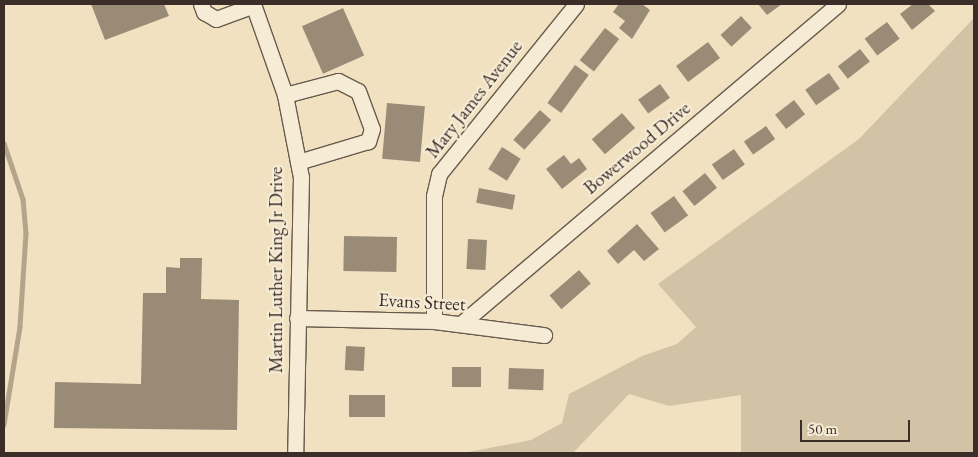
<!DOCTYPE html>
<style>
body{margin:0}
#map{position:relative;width:978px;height:457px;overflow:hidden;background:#f1e1c0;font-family:"EB Garamond",serif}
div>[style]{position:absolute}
.green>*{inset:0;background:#d2c3a6}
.stream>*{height:4.5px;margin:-2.25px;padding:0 2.25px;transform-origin:2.25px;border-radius:2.25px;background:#b3a48c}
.building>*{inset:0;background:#9a8b77;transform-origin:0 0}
.roads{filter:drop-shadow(1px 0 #685b4e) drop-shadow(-1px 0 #685b4e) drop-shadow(0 1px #685b4e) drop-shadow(0 -1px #685b4e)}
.minor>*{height:15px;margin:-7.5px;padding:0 7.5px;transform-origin:7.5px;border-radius:7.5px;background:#f6ecd6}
span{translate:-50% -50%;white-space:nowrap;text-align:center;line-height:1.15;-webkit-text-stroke:4.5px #f6ecd6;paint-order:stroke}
.street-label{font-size:19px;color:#3b2e28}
.frame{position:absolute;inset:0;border:5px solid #3b2e28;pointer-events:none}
.scale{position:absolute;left:800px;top:420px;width:110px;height:22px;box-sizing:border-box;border:2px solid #3b2e28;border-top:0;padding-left:6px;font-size:15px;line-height:18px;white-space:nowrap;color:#3b2e28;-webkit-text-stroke:4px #f6ecd6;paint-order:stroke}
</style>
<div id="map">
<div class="green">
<i style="clip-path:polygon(974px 18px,974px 453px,741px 453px,741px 395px,669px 406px,629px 394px,573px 453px,463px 453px,531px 440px,562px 423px,569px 394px,642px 356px,677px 344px,696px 327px,658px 284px,859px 139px)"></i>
</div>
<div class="stream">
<i style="left:4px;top:143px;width:59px;rotate:71.3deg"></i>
<i style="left:23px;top:199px;width:34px;rotate:85deg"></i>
<i style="left:26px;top:233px;width:94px;rotate:93.7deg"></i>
<i style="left:20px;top:327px;width:99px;rotate:99.3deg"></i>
</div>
<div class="building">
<i style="clip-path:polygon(91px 4px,164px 4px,169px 16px,105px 40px)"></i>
<i style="clip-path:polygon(619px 4px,642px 4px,650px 10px,632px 39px,619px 28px,625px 21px,613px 12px)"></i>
<i style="clip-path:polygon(758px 4px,782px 4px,767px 15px)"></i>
<i style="clip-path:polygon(913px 4px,928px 4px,935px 11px,912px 30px,900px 14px)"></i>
<i style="left:343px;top:8px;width:52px;height:45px;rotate:66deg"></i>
<i style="left:741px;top:16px;width:16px;height:28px;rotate:47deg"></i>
<i style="left:887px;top:22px;width:21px;height:28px;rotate:53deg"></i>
<i style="left:605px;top:28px;width:18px;height:41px;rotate:38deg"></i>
<i style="left:708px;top:42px;width:20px;height:40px;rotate:53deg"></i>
<i style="left:860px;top:49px;width:16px;height:28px;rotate:52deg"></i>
<i style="left:575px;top:65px;width:17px;height:47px;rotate:36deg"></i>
<i style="left:829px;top:73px;width:19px;height:29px;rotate:55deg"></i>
<i style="left:660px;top:84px;width:17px;height:27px;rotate:54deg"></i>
<i style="left:794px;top:100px;width:18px;height:24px;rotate:52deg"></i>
<i style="left:387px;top:103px;width:38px;height:56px;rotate:5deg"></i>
<i style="left:540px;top:110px;width:15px;height:40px;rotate:42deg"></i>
<i style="left:622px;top:113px;width:20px;height:40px;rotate:49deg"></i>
<i style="left:766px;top:126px;width:16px;height:27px;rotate:55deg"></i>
<i style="left:502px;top:147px;width:22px;height:26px;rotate:32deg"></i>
<i style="left:734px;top:149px;width:19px;height:27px;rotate:55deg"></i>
<i style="clip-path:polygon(564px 155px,571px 164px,579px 158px,587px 169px,562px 189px,546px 169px)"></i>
<i style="left:705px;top:173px;width:19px;height:29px;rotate:51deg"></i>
<i style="left:479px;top:188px;width:37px;height:15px;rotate:11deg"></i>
<i style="left:674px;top:196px;width:24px;height:29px;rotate:54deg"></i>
<i style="clip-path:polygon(637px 224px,659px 249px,644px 261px,634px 250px,618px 264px,607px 251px)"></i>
<i style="left:344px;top:236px;width:53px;height:35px;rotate:1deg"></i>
<i style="left:468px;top:239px;width:19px;height:30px;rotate:3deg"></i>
<i style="clip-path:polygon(180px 258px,202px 258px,201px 299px,239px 300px,237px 430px,54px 428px,55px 382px,141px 384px,143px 293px,166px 293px,166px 267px,180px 268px)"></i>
<i style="left:579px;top:270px;width:18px;height:39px;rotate:49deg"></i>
<i style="left:346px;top:346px;width:19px;height:24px;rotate:3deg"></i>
<i style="left:452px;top:367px;width:29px;height:20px"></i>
<i style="left:509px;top:368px;width:35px;height:21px;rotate:2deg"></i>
<i style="left:349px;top:395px;width:36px;height:22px"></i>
</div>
<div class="roads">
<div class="minor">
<i style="left:201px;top:4px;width:9px;rotate:69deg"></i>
<i style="left:204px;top:12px;width:14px;rotate:30deg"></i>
<i style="left:216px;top:19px;width:40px;rotate:-20.2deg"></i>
<i style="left:253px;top:4px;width:96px;rotate:70.6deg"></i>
<i style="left:285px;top:95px;width:84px;rotate:79deg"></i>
<i style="left:301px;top:177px;width:276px;rotate:91.2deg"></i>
<i style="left:285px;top:95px;width:55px;rotate:-14.8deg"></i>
<i style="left:338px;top:81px;width:22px;rotate:27deg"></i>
<i style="left:358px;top:91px;width:40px;rotate:69.8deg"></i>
<i style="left:372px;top:129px;width:13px;rotate:108deg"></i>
<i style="left:368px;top:141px;width:73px;rotate:163.3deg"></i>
<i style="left:297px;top:318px;width:137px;rotate:1.3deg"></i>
<i style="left:434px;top:321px;width:111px;rotate:7.3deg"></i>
<i style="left:434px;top:321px;width:125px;rotate:-90deg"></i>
<i style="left:434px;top:196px;width:23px;rotate:-77deg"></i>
<i style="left:439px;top:174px;width:218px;rotate:-51.1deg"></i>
<i style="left:462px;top:323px;width:493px;rotate:-40.3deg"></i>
</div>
</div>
<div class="street-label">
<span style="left:474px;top:99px;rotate:-52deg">Mary James Avenue</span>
<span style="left:637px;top:148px;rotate:-40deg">Bowerwood Drive</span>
<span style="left:276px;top:270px;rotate:-90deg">Martin Luther King Jr Drive</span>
<span style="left:422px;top:302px;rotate:3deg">Evans Street</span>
</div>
<div class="frame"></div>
<div class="scale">50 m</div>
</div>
